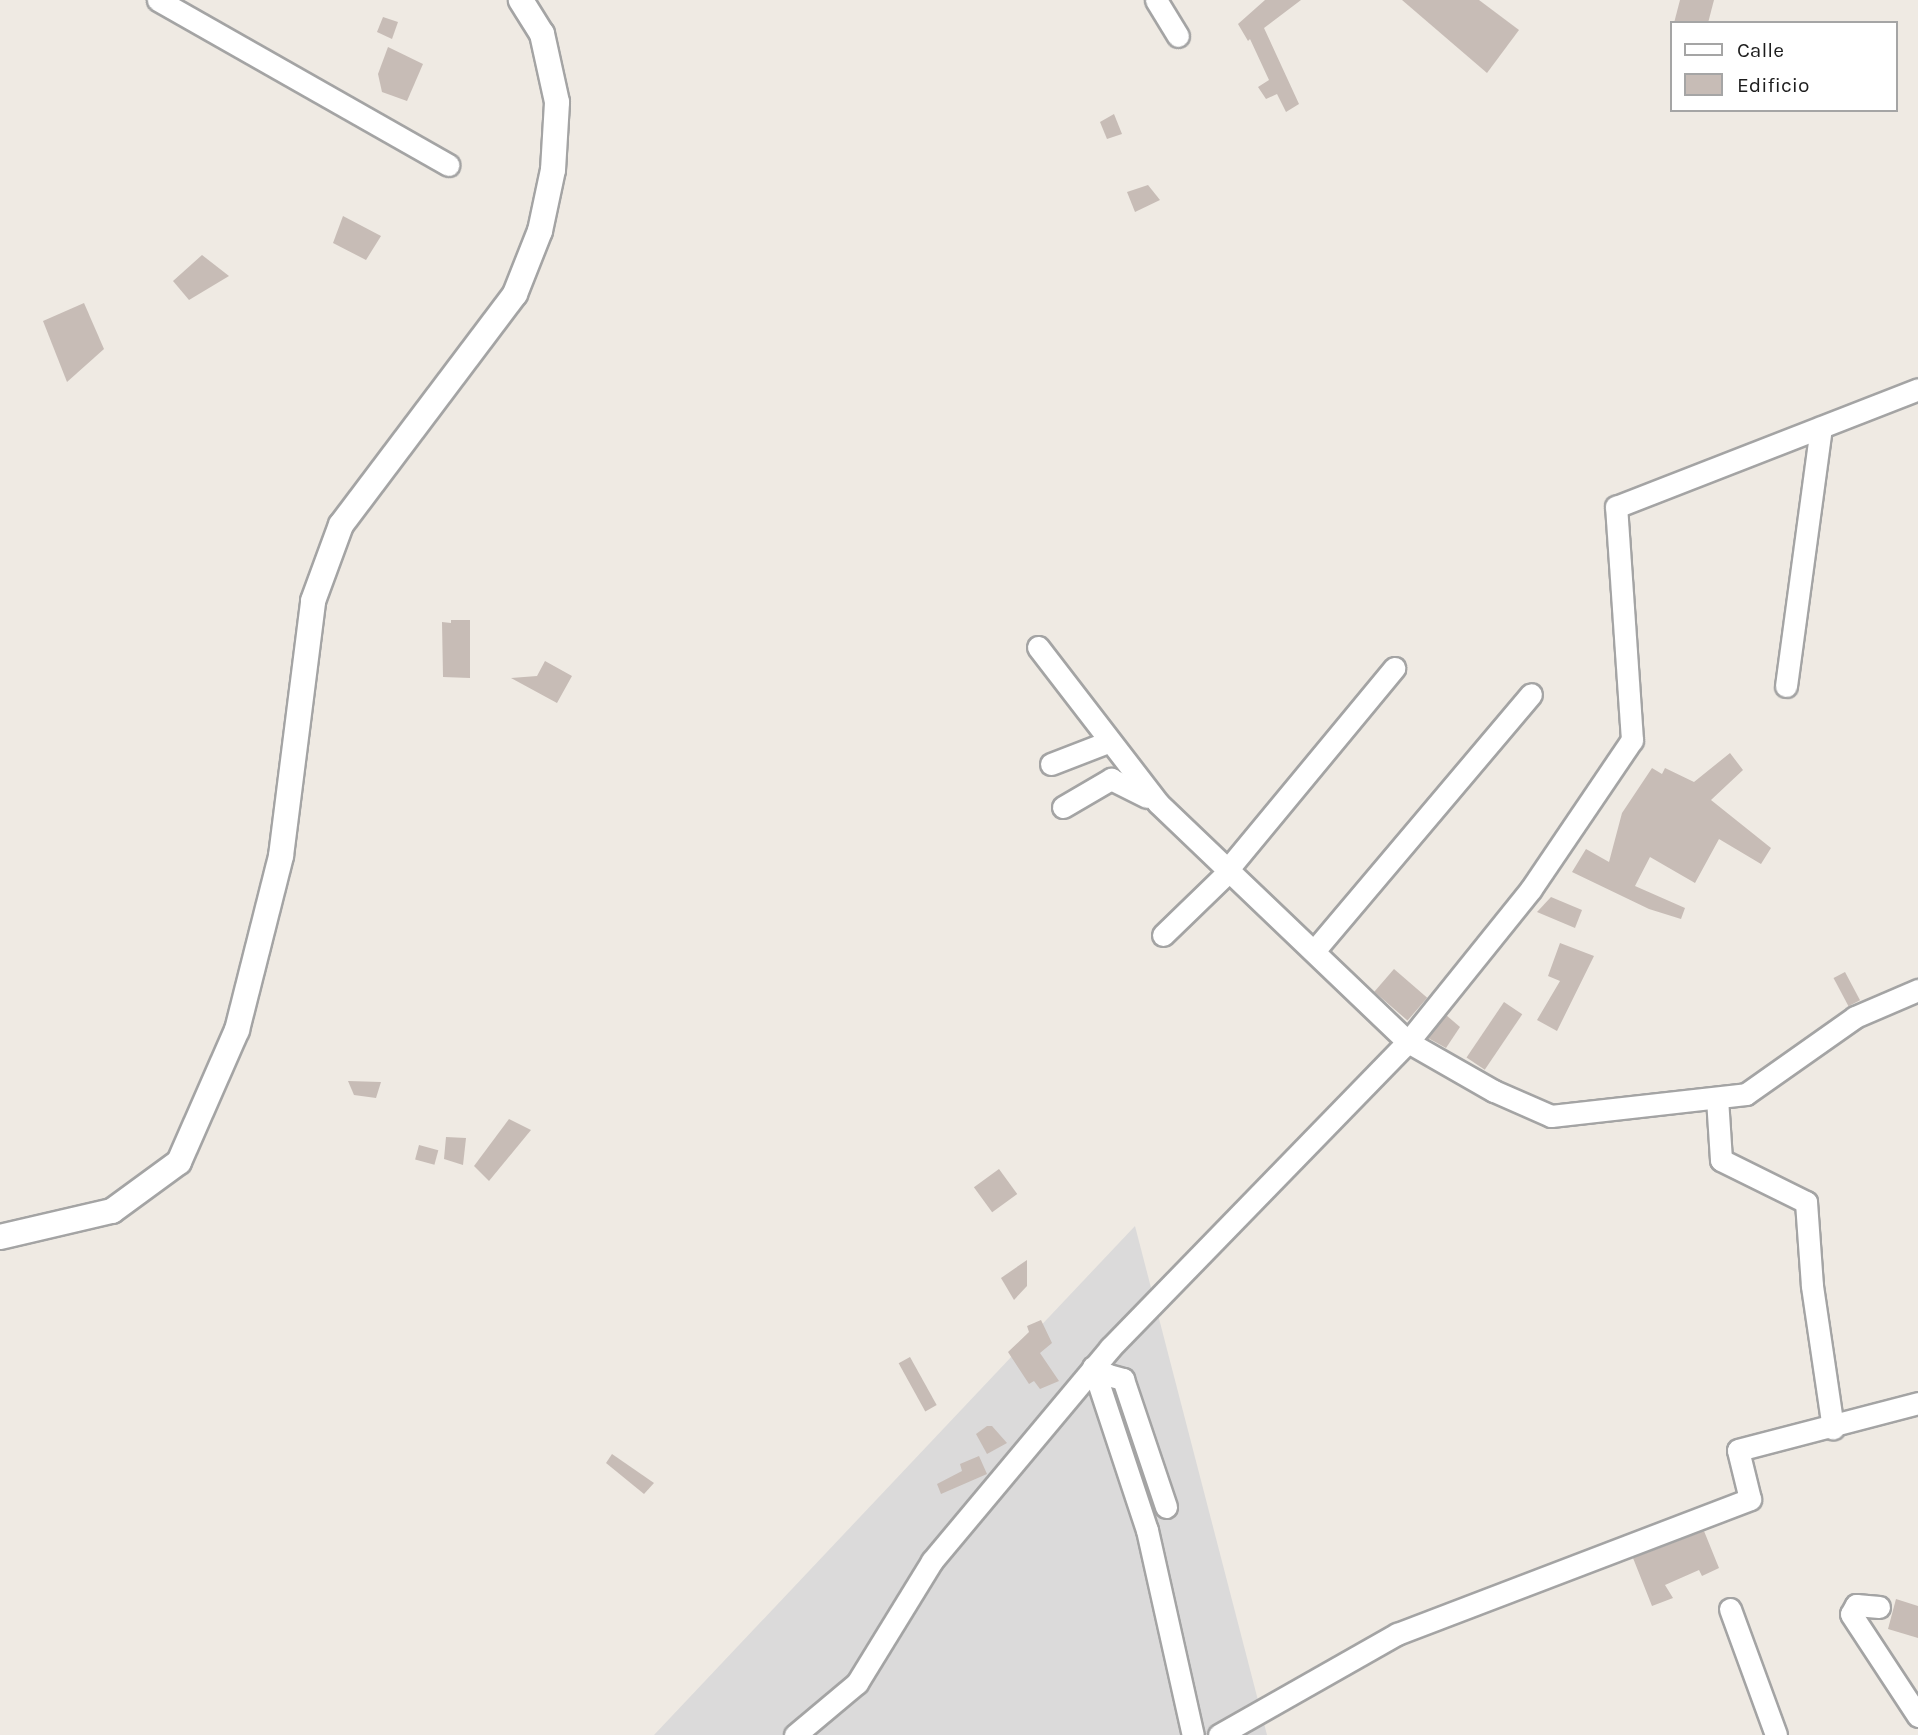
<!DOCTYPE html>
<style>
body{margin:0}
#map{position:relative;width:1918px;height:1735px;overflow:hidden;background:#efeae3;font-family:Karla,sans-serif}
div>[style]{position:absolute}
.residential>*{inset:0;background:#dbdada}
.building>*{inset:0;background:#c7bcb6;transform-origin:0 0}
.roads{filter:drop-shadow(2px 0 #a4a4a4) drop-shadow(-2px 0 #a4a4a4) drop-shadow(0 2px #a4a4a4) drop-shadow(0 -2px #a4a4a4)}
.minor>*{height:21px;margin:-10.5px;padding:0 10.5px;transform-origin:10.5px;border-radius:10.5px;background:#fff}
.tertiary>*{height:24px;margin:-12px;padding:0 12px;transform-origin:12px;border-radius:12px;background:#fff}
span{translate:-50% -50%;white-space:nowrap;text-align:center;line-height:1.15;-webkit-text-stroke:6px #fff;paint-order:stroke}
.legend{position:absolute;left:1670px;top:21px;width:228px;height:91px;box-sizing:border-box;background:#fff;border:2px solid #a5a5a5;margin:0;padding:9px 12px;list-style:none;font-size:21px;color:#1d1d1d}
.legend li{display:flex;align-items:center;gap:14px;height:35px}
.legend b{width:35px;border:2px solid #a5a5a5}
</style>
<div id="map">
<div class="residential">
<i style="clip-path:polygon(1135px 1226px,1267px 1735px,654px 1735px)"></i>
</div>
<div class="building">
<i style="clip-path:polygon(1265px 0,1301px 0,1264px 28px,1299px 104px,1286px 112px,1277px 94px,1266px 99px,1258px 87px,1269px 80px,1250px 39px,1248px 41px,1238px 24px)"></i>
<i style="clip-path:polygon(1402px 0,1479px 0,1519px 30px,1487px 73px)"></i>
<i style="clip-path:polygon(1680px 0,1714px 0,1708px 23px,1674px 23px)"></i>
<i style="clip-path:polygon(383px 17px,398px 22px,392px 39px,377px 32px)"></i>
<i style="clip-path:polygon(388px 47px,423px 64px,407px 101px,382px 92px,378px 74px)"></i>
<i style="clip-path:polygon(1114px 114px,1122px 134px,1107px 139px,1100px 122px)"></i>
<i style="clip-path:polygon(1148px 185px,1160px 200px,1135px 212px,1127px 192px)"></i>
<i style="clip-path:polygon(343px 216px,381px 236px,366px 260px,333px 243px)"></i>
<i style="clip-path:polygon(202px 255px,229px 276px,189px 300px,173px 281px)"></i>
<i style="clip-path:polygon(84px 303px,104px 349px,67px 382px,43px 321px)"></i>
<i style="clip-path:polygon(451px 620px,470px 620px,470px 678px,443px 677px,442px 622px,451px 623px)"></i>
<i style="clip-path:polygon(545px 661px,572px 676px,557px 703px,511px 678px,537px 676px)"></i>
<i style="clip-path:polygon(1730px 753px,1743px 770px,1711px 800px,1771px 848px,1761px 864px,1719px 839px,1695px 883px,1650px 857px,1635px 886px,1685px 908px,1681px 919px,1649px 909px,1572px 872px,1586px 849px,1609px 862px,1622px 813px,1652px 768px,1662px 774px,1665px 768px,1694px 782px)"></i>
<i style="clip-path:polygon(1551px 897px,1582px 910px,1575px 928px,1537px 912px)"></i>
<i style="clip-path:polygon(1560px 943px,1594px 956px,1557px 1031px,1537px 1020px,1560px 981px,1548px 976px)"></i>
<i style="left:1394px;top:969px;width:44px;height:30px;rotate:41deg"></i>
<i style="left:1845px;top:972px;width:32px;height:13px;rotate:62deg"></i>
<i style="left:1504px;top:1002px;width:22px;height:67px;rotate:34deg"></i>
<i style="clip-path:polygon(1446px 1015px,1460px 1027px,1446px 1048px,1428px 1038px)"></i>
<i style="clip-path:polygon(348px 1081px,381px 1082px,376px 1098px,354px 1095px)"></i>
<i style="clip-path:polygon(509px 1119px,531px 1130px,489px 1181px,474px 1166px)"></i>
<i style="clip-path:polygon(446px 1137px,466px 1138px,463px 1165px,444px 1159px)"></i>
<i style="left:419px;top:1145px;width:20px;height:15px;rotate:15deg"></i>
<i style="left:999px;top:1169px;width:31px;height:31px;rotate:54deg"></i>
<i style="clip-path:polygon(1027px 1260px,1027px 1286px,1014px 1300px,1001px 1278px)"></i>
<i style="clip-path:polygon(1041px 1320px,1052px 1343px,1040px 1353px,1059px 1381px,1040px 1389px,1034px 1381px,1029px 1384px,1008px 1352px,1029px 1332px,1027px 1326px)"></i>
<i style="left:910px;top:1357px;width:55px;height:13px;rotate:61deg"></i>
<i style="clip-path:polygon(987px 1426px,992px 1426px,1007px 1443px,987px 1454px,976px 1434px)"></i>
<i style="clip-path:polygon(612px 1454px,654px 1483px,644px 1494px,606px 1463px)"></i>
<i style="clip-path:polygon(979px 1456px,987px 1474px,941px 1494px,937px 1484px,962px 1471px,960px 1464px)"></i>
<i style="clip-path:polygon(1704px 1531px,1719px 1568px,1702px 1576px,1699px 1570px,1665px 1585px,1673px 1598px,1652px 1606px,1633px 1558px)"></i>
<i style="clip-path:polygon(1896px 1599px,1918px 1606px,1918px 1638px,1888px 1629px)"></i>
</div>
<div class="roads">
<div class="minor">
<i style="left:158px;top:0;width:334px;rotate:29.6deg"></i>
<i style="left:1156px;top:0;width:42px;rotate:58.6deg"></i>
<i style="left:1038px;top:647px;width:197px;rotate:52.4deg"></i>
<i style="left:1158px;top:803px;width:346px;rotate:43.7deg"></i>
<i style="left:1408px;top:1042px;width:99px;rotate:29.7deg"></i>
<i style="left:1494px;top:1091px;width:62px;rotate:23.7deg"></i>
<i style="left:1551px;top:1116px;width:196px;rotate:-6.4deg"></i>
<i style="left:1746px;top:1094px;width:133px;rotate:-35.2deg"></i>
<i style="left:1855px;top:1017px;width:69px;rotate:-23.2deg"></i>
<i style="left:1786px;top:686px;width:261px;rotate:-82.3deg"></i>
<i style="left:1051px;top:764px;width:61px;rotate:-21.1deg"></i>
<i style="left:1063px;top:807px;width:56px;rotate:-30.3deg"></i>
<i style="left:1111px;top:779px;width:40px;rotate:26.6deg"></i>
<i style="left:1228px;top:869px;width:261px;rotate:-50.4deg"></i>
<i style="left:1163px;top:935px;width:92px;rotate:-44.1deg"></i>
<i style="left:1314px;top:951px;width:336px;rotate:-49.8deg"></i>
<i style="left:1717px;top:1098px;width:62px;rotate:86.3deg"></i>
<i style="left:1721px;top:1160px;width:95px;rotate:26.3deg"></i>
<i style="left:1806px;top:1202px;width:84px;rotate:85.9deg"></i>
<i style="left:1812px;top:1286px;width:144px;rotate:81.6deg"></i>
<i style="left:1093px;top:1367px;width:172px;rotate:71.7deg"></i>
<i style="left:1147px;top:1530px;width:210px;rotate:77.4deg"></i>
<i style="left:1097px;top:1379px;width:12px;rotate:-20deg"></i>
<i style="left:1108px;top:1375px;width:16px;rotate:15deg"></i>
<i style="left:1123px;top:1379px;width:135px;rotate:71.4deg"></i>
<i style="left:1879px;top:1607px;width:23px;rotate:-175deg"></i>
<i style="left:1856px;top:1605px;width:10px;rotate:119deg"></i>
<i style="left:1851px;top:1614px;width:122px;rotate:56.7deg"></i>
<i style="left:1730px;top:1609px;width:134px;rotate:69.9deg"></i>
<i style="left:795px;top:1735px;width:81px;rotate:-40deg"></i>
<i style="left:857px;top:1683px;width:143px;rotate:-58.4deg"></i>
<i style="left:932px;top:1561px;width:278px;rotate:-50.1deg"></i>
<i style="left:1110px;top:1348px;width:427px;rotate:-45.8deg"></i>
<i style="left:1408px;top:1042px;width:196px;rotate:-51.2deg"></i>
<i style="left:1531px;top:889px;width:180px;rotate:-55.9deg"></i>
<i style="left:1632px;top:740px;width:234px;rotate:-93.9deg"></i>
<i style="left:1616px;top:507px;width:324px;rotate:-21.3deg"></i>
<i style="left:1219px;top:1735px;width:205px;rotate:-29.6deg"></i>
<i style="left:1397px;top:1634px;width:378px;rotate:-20.9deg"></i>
<i style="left:1750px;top:1499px;width:50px;rotate:-103.8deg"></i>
<i style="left:1738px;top:1450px;width:186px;rotate:-14.6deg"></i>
</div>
<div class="tertiary">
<i style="left:0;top:1237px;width:115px;rotate:-13.1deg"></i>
<i style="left:112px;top:1211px;width:83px;rotate:-36.2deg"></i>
<i style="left:179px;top:1162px;width:144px;rotate:-66.3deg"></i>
<i style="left:237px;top:1030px;width:179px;rotate:-75.8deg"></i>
<i style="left:281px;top:856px;width:257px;rotate:-82.8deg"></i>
<i style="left:313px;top:601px;width:81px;rotate:-69.8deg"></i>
<i style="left:341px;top:525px;width:289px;rotate:-53deg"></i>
<i style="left:515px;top:294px;width:68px;rotate:-68.4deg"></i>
<i style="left:540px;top:231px;width:62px;rotate:-78deg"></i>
<i style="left:553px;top:170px;width:68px;rotate:-86.6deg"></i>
<i style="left:557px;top:102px;width:70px;rotate:-102.4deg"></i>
<i style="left:542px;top:34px;width:40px;rotate:-122deg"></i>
</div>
</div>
<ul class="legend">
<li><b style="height:9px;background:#fff"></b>Calle</li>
<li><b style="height:19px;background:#c7bcb6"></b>Edificio</li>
</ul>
</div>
